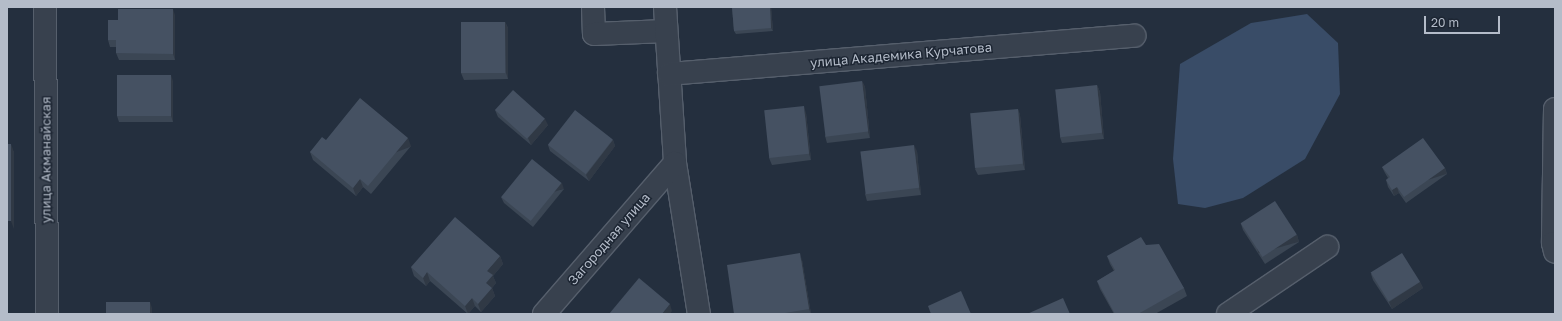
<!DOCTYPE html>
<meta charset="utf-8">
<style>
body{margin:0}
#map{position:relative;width:1562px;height:321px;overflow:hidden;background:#242f3e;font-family:"Golos Text",sans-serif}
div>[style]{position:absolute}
.water>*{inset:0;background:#394c67}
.roads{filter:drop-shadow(1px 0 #565f6c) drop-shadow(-1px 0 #565f6c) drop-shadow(0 1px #565f6c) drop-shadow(0 -1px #565f6c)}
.street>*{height:22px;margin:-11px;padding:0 11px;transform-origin:11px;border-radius:11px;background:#38414e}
.wall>*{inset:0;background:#3b4654;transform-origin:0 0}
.shaded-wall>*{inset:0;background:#303945;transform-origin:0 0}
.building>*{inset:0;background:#455162;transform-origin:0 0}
span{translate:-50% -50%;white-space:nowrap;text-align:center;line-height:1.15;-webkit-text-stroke:3px #1d2633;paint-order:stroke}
.street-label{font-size:13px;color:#b4bcc9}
.frame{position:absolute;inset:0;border:8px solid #b4bcc9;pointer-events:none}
.scale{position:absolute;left:1424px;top:16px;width:76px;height:18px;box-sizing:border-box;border:2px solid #b4bcc9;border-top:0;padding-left:5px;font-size:12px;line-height:14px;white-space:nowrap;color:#b4bcc9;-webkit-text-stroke:3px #1d2633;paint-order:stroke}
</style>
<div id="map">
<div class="water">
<i style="clip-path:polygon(1307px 14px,1338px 43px,1340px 94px,1305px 159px,1243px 198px,1205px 208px,1178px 204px,1173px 159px,1180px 64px,1251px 23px)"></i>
</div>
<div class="roads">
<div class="street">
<i style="left:45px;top:7px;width:307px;rotate:89.6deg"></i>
<i style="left:593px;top:7px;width:27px;rotate:88deg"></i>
<i style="left:594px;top:34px;width:72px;rotate:-2.4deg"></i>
<i style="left:665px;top:7px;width:156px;rotate:86.3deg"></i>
<i style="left:675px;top:163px;width:153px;rotate:81deg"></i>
<i style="left:669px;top:74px;width:467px;rotate:-4.7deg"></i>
<i style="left:1555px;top:109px;width:134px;rotate:90.9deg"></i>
<i style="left:1553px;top:243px;width:9px;rotate:77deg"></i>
<i style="left:544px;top:314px;width:200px;rotate:-49.1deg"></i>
<i style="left:1228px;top:314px;width:120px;rotate:-34.1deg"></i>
</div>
</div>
<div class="wall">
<i style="clip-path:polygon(732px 7px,771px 7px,773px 31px,736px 34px,734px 31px)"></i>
<i style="clip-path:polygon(175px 15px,175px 60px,119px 60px,116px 53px,116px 47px,110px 47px,108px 40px,118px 20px)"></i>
<i style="clip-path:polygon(505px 22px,508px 28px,508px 79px,464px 80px,461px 73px)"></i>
<i style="clip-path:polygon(173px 81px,173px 122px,119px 122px,117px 116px)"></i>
<i style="clip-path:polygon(862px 81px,865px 87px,870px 138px,827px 143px,825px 136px)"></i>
<i style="clip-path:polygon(1097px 85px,1100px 92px,1104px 139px,1062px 143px,1060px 137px)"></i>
<i style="clip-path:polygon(1018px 109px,1020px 115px,1025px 170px,978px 175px,975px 169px)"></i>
<i style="clip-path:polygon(495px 110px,548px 125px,531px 145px,498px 117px)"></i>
<i style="clip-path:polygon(806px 113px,811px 160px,772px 165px,769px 158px)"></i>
<i style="clip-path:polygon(326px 140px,411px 146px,371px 194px,363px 187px,356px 196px,313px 160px,310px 152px)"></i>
<i style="clip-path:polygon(613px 140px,615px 146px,589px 181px,550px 151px,548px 145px)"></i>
<i style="left:7px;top:144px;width:11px;height:85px;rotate:49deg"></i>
<i style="clip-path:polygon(917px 151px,921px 195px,867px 201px,865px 194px)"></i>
<i style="clip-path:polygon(1382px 167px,1445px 168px,1447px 174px,1406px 203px,1399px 193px,1394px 196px,1388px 187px,1386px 180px,1388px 178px,1385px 173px)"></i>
<i style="clip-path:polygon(564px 189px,533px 227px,504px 203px,501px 197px)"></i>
<i style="clip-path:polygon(1241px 224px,1297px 235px,1299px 242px,1265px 264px,1243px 230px)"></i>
<i style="clip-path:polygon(1146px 245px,1184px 288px,1187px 296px,1155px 314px,1114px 314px,1100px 289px,1097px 281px,1114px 271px,1110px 264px,1107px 256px)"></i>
<i style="clip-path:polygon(500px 256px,503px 264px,493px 276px,496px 283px,492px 288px,495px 296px,481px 312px,475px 306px,468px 314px,430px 281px,426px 286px,414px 276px,411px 267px)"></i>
<i style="clip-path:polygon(802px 260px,811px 314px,734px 314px)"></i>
<i style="clip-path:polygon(1371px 274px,1420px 282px,1423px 288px,1392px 309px,1373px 280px)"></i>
</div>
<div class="shaded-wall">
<i style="clip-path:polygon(770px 7px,771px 7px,773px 31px,771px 28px)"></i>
<i style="clip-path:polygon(173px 9px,175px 15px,175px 60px,173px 54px)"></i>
<i style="clip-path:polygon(505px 22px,508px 28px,508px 79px,506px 73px)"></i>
<i style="clip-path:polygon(171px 75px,173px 81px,173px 122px,171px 116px)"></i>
<i style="clip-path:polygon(862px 81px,865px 87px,870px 138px,868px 132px)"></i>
<i style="clip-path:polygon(1097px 85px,1100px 92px,1104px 139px,1102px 133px)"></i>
<i style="clip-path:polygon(804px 106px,806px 113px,811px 160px,809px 154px)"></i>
<i style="clip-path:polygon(1018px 109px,1020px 115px,1025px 170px,1023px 164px)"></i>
<i style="clip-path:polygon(545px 119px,548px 125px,531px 145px,528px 138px)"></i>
<i style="left:408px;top:138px;width:9px;height:62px;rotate:69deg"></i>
<i style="clip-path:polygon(613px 140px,615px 146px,589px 181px,586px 175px)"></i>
<i style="clip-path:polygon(11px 144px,14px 152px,14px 229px,11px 221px)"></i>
<i style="clip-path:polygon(914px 145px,917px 151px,921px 195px,919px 188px)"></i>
<i style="left:1445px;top:168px;width:6px;height:50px;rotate:72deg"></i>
<i style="clip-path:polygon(360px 179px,363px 187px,356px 196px,353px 188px)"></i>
<i style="left:562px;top:183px;width:6px;height:49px;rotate:72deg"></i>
<i style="clip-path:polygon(1397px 187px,1399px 193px,1394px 196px,1392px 190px)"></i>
<i style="left:1297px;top:235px;width:7px;height:42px;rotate:74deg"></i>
<i style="clip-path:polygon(800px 253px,802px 260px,811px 314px,809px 309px)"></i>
<i style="clip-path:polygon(500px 256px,503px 264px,493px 276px,496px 283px,492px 288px,495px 296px,481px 312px,478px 304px,486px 283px,487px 271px)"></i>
<i style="clip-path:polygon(427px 272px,430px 281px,426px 286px,423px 278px)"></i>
<i style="clip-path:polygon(1420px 282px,1423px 288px,1392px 309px,1389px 302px)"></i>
<i style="clip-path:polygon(472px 298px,475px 306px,468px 314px,465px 306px)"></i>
<i style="clip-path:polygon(150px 302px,152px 308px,152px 314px,150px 314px)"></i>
<i style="clip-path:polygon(670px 304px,672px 311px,670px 314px,662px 314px)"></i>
</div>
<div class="building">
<i style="clip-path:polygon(732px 7px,770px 7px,771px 28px,734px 31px)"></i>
<i style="clip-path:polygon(118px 9px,173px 9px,173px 54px,116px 53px,116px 40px,108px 40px,108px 20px,118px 20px)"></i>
<i style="left:461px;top:22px;width:44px;height:51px"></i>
<i style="left:117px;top:75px;width:54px;height:41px"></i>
<i style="left:862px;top:81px;width:51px;height:43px;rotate:83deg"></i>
<i style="left:1097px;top:85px;width:48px;height:42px;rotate:84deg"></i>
<i style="left:513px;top:90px;width:43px;height:27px;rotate:42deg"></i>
<i style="clip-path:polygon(360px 98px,408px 138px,368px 186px,360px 179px,353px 188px,310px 152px,322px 137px,326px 140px)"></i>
<i style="left:804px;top:106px;width:48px;height:40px;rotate:84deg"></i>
<i style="left:1018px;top:109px;width:55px;height:48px;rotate:85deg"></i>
<i style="left:575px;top:110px;width:48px;height:44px;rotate:38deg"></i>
<i style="clip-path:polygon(1423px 138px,1445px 168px,1404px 197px,1397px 187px,1392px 190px,1386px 180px,1390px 177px,1382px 167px)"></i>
<i style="left:7px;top:144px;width:4px;height:77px"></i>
<i style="left:914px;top:145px;width:43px;height:54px;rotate:83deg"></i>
<i style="left:532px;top:159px;width:38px;height:49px;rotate:39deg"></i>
<i style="left:1275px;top:201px;width:40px;height:41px;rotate:57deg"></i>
<i style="clip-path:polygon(455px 217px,500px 256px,487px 271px,493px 275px,486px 283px,492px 288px,478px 304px,472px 298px,465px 306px,427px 272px,423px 278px,411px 267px)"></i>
<i style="clip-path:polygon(1141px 237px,1146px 245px,1159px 244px,1184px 288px,1138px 314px,1115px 314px,1097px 281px,1115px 270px,1107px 256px)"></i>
<i style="clip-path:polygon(800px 253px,809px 309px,779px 314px,734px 314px,727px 265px)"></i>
<i style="left:1402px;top:253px;width:34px;height:37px;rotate:58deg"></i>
<i style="clip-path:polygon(639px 278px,670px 304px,662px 314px,609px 314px)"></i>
<i style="clip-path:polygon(961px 291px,971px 314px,931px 314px,928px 306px)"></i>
<i style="clip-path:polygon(1063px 298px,1070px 314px,1027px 314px)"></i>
<i style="left:150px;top:302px;width:12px;height:44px;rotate:90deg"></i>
</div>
<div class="street-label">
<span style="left:901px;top:55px;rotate:-5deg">улица Академика Курчатова</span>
<span style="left:46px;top:160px;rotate:-90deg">улица Акманайская</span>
<span style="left:609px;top:239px;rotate:-49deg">Загородная улица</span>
</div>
<div class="frame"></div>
<div class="scale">20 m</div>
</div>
